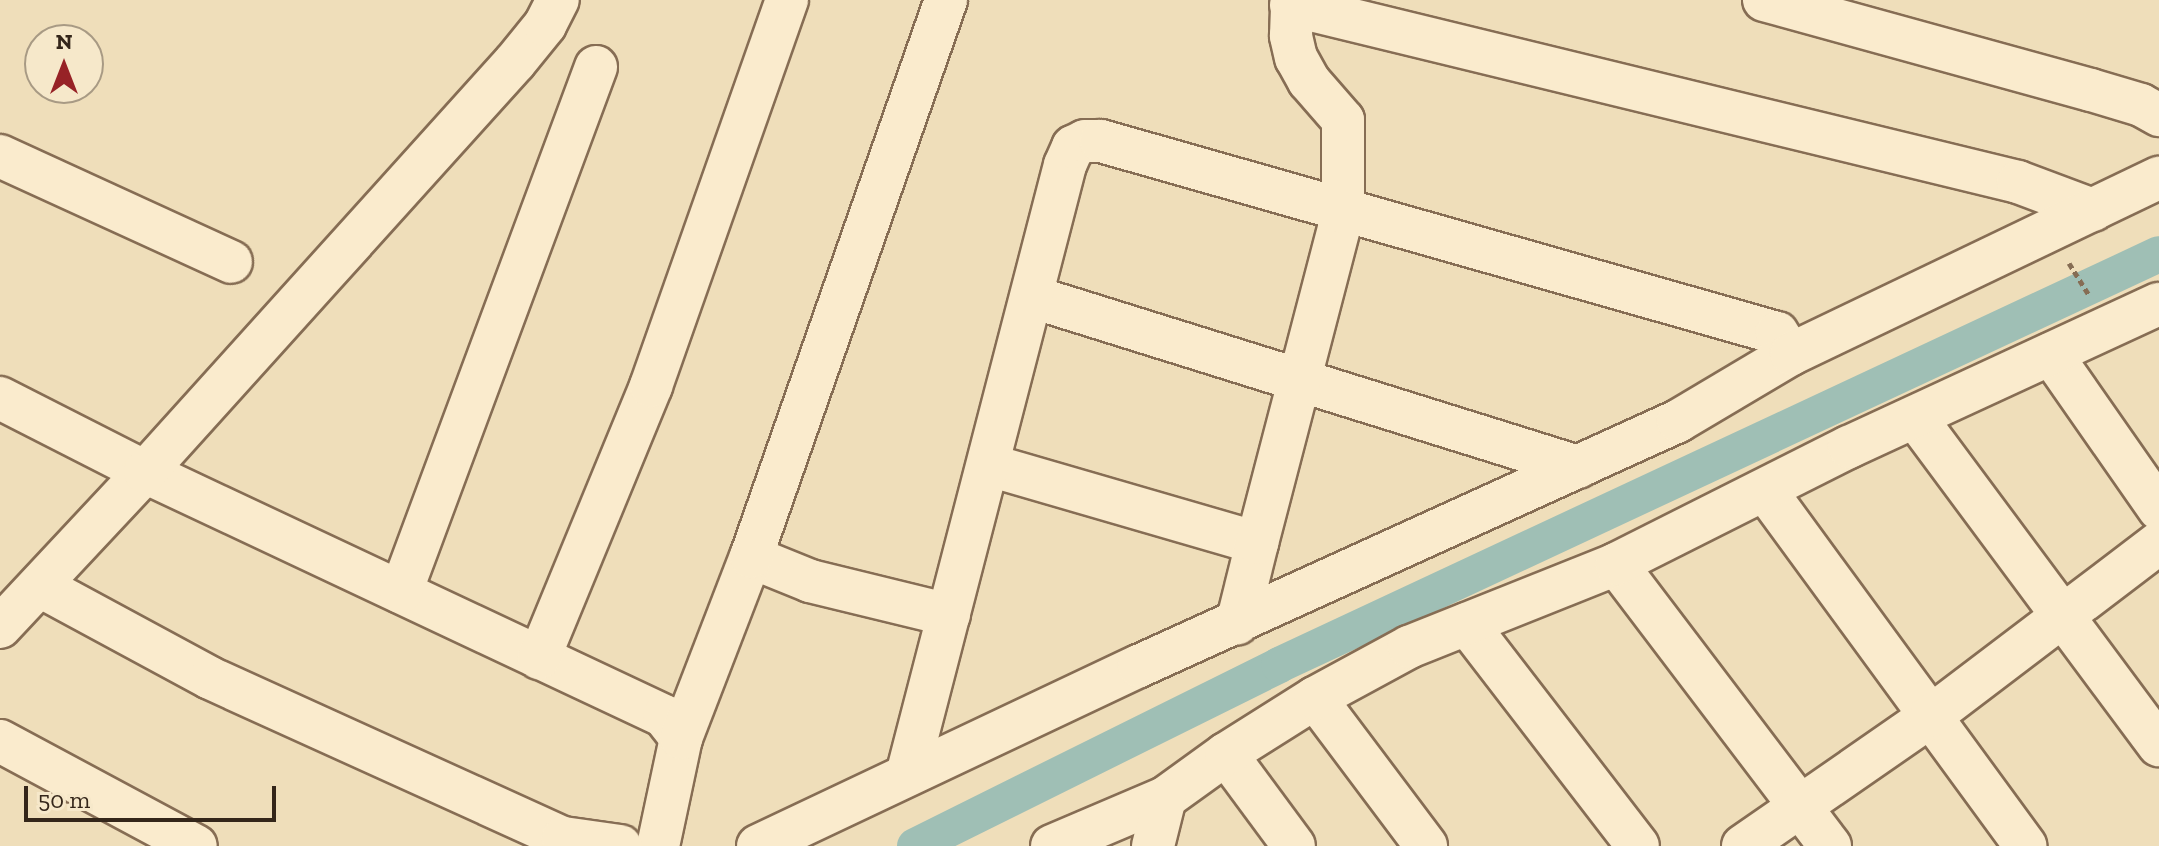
<!DOCTYPE html>
<style>
body{margin:0}
#map{position:relative;width:2159px;height:846px;overflow:hidden;background:#efdeba;font-family:"Zilla Slab",serif}
div>[style]{position:absolute}
.canal>*{height:36px;margin:-18px;padding:0 18px;transform-origin:18px;border-radius:18px;background:#9fbfb5}
.path>*{height:5px;margin-top:-2.5px;transform-origin:0;background:repeating-linear-gradient(90deg,#866d54 0 6px,transparent 0 10px)}
.roads{filter:drop-shadow(2px 0 #866d54) drop-shadow(-2px 0 #866d54) drop-shadow(0 2px #866d54) drop-shadow(0 -2px #866d54)}
.minor>*{height:42px;margin:-21px;padding:0 21px;transform-origin:21px;border-radius:21px;background:#faebcd}
span{translate:-50% -50%;white-space:nowrap;text-align:center;line-height:1.15;-webkit-text-stroke:6px #f6e8ca;paint-order:stroke}
.north{position:absolute;left:24px;top:24px;width:80px;height:80px;box-sizing:border-box;background:#f6e8ca;border:2px solid #a89a84;border-radius:50%;rotate:0deg;font-size:22px;font-weight:700;line-height:32px;text-align:center;color:#34261a}
.north::after{content:'';display:block;margin:auto;width:28px;height:36px;background:#972226;clip-path:polygon(50% 0,100% 100%,50% 72%,0 100%)}
.scale{position:absolute;left:24px;top:786px;width:252px;height:36px;box-sizing:border-box;border:4px solid #34261a;border-top:0;padding-left:10px;font-size:24px;line-height:28px;white-space:nowrap;color:#34261a;-webkit-text-stroke:6px #f6e8ca;paint-order:stroke}
</style>
<div id="map">
<div class="canal">
<i style="left:915px;top:846px;width:407px;rotate:-26.4deg"></i>
<i style="left:1279px;top:665px;width:971px;rotate:-25.03deg"></i>
</div>
<div class="path">
<i style="left:2069px;top:263px;width:38px;rotate:58deg"></i>
</div>
<div class="roads">
<div class="minor">
<i style="left:1764px;top:0;width:339px;rotate:15.4deg"></i>
<i style="left:2091px;top:90px;width:52px;rotate:16.7deg"></i>
<i style="left:2141px;top:105px;width:21px;rotate:29deg"></i>
<i style="left:1291px;top:5px;width:748px;rotate:13.68deg"></i>
<i style="left:2018px;top:182px;width:80px;rotate:20.5deg"></i>
<i style="left:0;top:156px;width:254px;rotate:24.6deg"></i>
<i style="left:1033px;top:297px;width:571px;rotate:17.32deg"></i>
<i style="left:2051px;top:354px;width:189px;rotate:55.1deg"></i>
<i style="left:0;top:398px;width:163px;rotate:27deg"></i>
<i style="left:145px;top:472px;width:573px;rotate:25.18deg"></i>
<i style="left:664px;top:716px;width:28px;rotate:52deg"></i>
<i style="left:681px;top:738px;width:110px;rotate:102deg"></i>
<i style="left:1915px;top:417px;width:409px;rotate:53.4deg"></i>
<i style="left:989px;top:465px;width:279px;rotate:16.2deg"></i>
<i style="left:1257px;top:543px;width:83px;rotate:103.9deg"></i>
<i style="left:1765px;top:490px;width:441px;rotate:53.8deg"></i>
<i style="left:1257px;top:543px;width:342px;rotate:-75.4deg"></i>
<i style="left:1343px;top:212px;width:92px;rotate:-90deg"></i>
<i style="left:1343px;top:120px;width:52px;rotate:-131.1deg"></i>
<i style="left:1309px;top:81px;width:26px;rotate:-119deg"></i>
<i style="left:1296px;top:58px;width:23px;rotate:-103deg"></i>
<i style="left:1291px;top:36px;width:36px;rotate:-88deg"></i>
<i style="left:751px;top:557px;width:64px;rotate:22.1deg"></i>
<i style="left:810px;top:581px;width:143px;rotate:13.7deg"></i>
<i style="left:1616px;top:564px;width:354px;rotate:52.8deg"></i>
<i style="left:40px;top:586px;width:193px;rotate:28.4deg"></i>
<i style="left:210px;top:678px;width:388px;rotate:24.4deg"></i>
<i style="left:563px;top:838px;width:58px;rotate:8deg"></i>
<i style="left:401px;top:592px;width:560px;rotate:-69.62deg"></i>
<i style="left:1467px;top:624px;width:280px;rotate:52.4deg"></i>
<i style="left:0;top:627px;width:212px;rotate:-46.9deg"></i>
<i style="left:145px;top:472px;width:552px;rotate:-47.94deg"></i>
<i style="left:515px;top:62px;width:48px;rotate:-51deg"></i>
<i style="left:545px;top:25px;width:28px;rotate:-63deg"></i>
<i style="left:539px;top:658px;width:294px;rotate:-67.6deg"></i>
<i style="left:651px;top:386px;width:409px;rotate:-70.6deg"></i>
<i style="left:1315px;top:698px;width:185px;rotate:53.1deg"></i>
<i style="left:681px;top:738px;width:194px;rotate:-68.9deg"></i>
<i style="left:751px;top:557px;width:590px;rotate:-70.71deg"></i>
<i style="left:0;top:741px;width:222px;rotate:28.2deg"></i>
<i style="left:1226px;top:754px;width:114px;rotate:53.5deg"></i>
<i style="left:907px;top:775px;width:630px;rotate:-75.48deg"></i>
<i style="left:1065px;top:165px;width:20px;rotate:-66deg"></i>
<i style="left:1073px;top:147px;width:13px;rotate:-27deg"></i>
<i style="left:1085px;top:141px;width:16px"></i>
<i style="left:1101px;top:141px;width:703px;rotate:15.86deg"></i>
<i style="left:1777px;top:333px;width:25px;rotate:56deg"></i>
<i style="left:758px;top:846px;width:421px;rotate:-25.3deg"></i>
<i style="left:1139px;top:666px;width:592px;rotate:-24.44deg"></i>
<i style="left:1678px;top:421px;width:131px;rotate:-30.7deg"></i>
<i style="left:1791px;top:354px;width:408px;rotate:-25.6deg"></i>
<i style="left:1052px;top:846px;width:123px;rotate:-23deg"></i>
<i style="left:1165px;top:798px;width:75px;rotate:-35.8deg"></i>
<i style="left:1226px;top:754px;width:105px;rotate:-32.2deg"></i>
<i style="left:1315px;top:698px;width:107px;rotate:-28.5deg"></i>
<i style="left:1409px;top:647px;width:223px;rotate:-21.8deg"></i>
<i style="left:1616px;top:564px;width:261px;rotate:-26.7deg"></i>
<i style="left:1849px;top:447px;width:341px;rotate:-24.8deg"></i>
<i style="left:1153px;top:846px;width:49px;rotate:-76deg"></i>
<i style="left:1743px;top:846px;width:229px;rotate:-34.7deg"></i>
<i style="left:1931px;top:716px;width:286px;rotate:-37.2deg"></i>
</div>
</div>
<div class="north">N</div>
<div class="scale">50 m</div>
</div>
